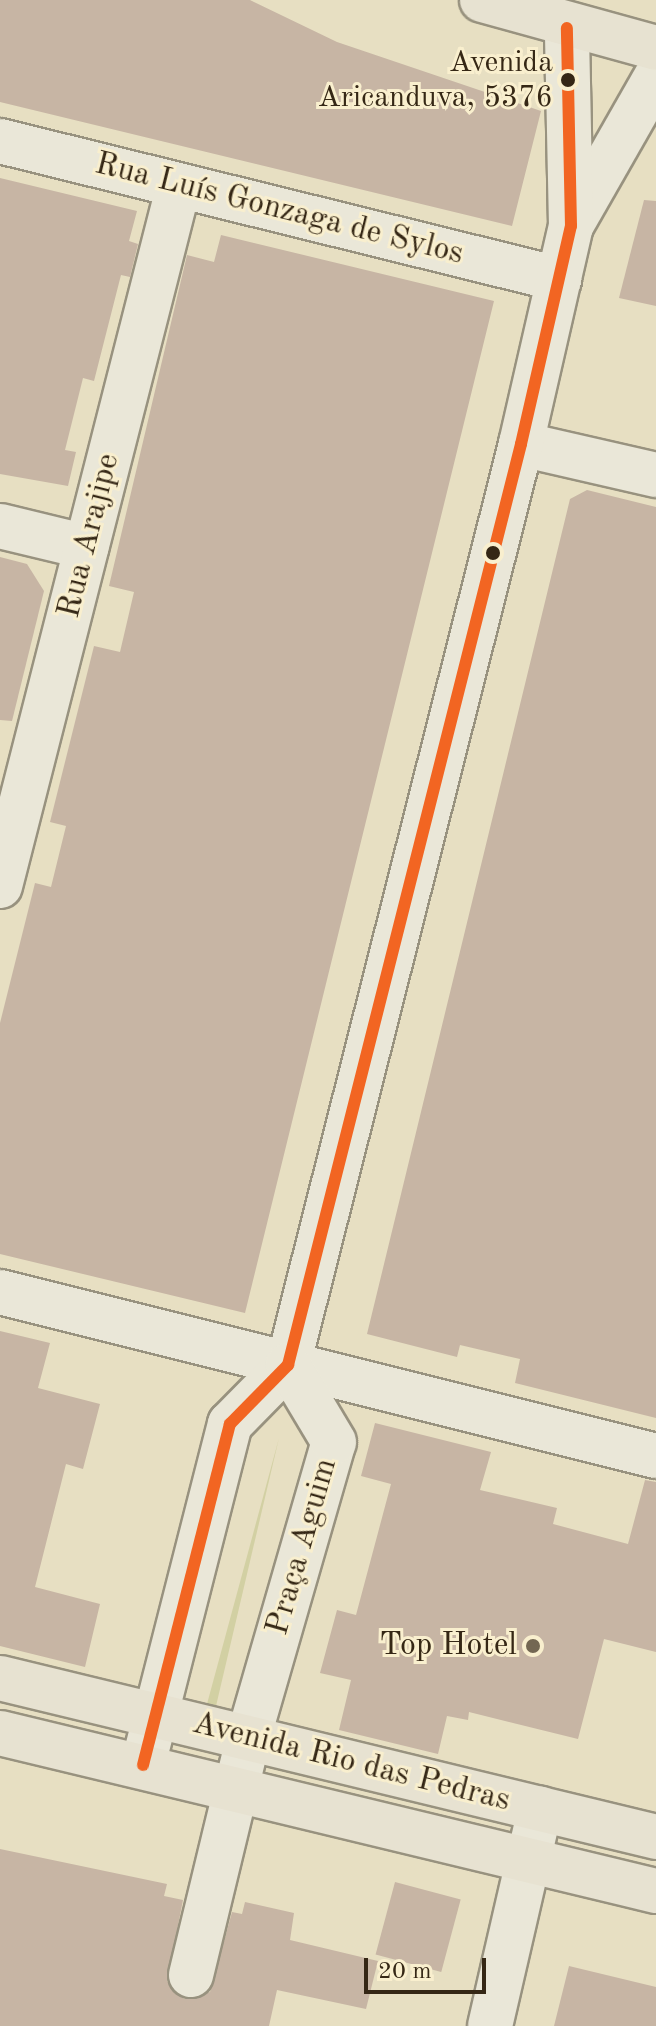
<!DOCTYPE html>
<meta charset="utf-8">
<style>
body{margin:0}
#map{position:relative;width:656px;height:2026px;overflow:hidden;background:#e7dfc2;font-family:"Old Standard TT",serif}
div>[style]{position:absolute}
.green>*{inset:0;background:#d2d0a3}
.building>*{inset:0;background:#c7b5a4;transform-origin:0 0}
.roads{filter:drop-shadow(2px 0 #98927f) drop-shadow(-2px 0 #98927f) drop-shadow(0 2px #98927f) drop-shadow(0 -2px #98927f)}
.minor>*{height:44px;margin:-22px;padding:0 22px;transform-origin:22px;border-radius:22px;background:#eae7d8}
.major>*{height:44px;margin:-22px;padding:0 22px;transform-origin:22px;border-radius:22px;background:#e7e2d1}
.highway>*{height:44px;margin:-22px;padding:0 22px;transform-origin:22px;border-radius:22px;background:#e7e2d1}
.bus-1>*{height:12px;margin:-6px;padding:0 6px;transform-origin:6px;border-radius:6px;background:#f26522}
.dots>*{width:22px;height:22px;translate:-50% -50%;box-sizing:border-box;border:4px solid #f9efce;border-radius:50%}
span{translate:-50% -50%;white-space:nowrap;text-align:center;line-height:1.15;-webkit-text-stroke:6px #f9efce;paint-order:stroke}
.bus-label{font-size:30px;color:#352715}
.right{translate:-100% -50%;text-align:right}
.street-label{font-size:32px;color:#352715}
.poi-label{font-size:32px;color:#352715}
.scale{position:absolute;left:364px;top:1958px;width:122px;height:36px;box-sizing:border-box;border:4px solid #352715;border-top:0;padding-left:10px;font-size:24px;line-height:28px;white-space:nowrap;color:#352715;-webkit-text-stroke:6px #f9efce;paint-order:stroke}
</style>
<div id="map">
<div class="green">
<i style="clip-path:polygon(279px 1438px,216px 1706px,207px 1704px)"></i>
</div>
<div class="building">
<i style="clip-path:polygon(0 0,250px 0,337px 42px,541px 111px,512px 226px,0 102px)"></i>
<i style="clip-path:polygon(0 178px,137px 211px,129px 241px,138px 244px,130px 277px,121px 275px,94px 381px,83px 378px,65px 450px,76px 452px,68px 486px,0 474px)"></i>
<i style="clip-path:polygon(644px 200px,656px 201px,656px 306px,619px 298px)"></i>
<i style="clip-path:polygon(221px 235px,494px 301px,245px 1313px,0 1254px,0 1023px,35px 883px,51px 887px,66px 826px,50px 822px,94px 646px,120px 652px,134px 592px,109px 586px,187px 255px,214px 262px)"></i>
<i style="clip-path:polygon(587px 490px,656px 507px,656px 1418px,515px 1383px,520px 1359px,460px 1345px,457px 1357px,367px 1334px,570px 499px)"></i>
<i style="clip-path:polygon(0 557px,27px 564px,44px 591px,12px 721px,0 720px)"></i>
<i style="clip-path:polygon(0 1331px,50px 1343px,38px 1388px,100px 1404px,83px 1469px,66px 1464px,35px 1587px,100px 1604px,85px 1667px,0 1646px)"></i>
<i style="clip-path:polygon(375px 1423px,491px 1452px,480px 1490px,557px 1508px,553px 1524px,628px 1544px,645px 1480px,656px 1482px,656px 1652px,604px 1639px,578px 1739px,469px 1712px,468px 1720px,447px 1716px,438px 1754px,339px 1730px,351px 1680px,320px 1673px,337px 1610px,356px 1615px,391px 1484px,361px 1476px)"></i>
<i style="clip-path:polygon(0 1849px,167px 1884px,164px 1896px,183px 1900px,167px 1981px,184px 1999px,210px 1992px,232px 1912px,242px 1914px,245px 1902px,294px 1913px,290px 1940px,378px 1961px,366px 2009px,277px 1990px,269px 2026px,0 2026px)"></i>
<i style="left:395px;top:1882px;width:68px;height:75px;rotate:15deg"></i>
<i style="clip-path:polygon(569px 1966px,656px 1987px,656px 2026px,554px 2026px)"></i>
</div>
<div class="roads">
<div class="minor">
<i style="left:0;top:141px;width:576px;rotate:13.87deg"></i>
<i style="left:572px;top:224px;width:169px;rotate:-60.3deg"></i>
<i style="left:521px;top:444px;width:139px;rotate:12.9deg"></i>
<i style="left:0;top:526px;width:89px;rotate:13.6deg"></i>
<i style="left:0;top:886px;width:723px;rotate:-75.68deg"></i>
<i style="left:0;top:1292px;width:676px;rotate:14.04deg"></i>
<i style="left:143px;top:1765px;width:352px;rotate:-75.7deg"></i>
<i style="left:230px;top:1424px;width:83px;rotate:-45.5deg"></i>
<i style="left:288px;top:1365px;width:950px;rotate:-75.8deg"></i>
<i style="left:521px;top:444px;width:224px;rotate:-77.1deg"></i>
<i style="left:571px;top:226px;width:198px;rotate:-91.2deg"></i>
<i style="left:191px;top:1975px;width:243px;rotate:-76.4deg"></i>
<i style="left:248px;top:1739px;width:309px;rotate:-73.9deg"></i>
<i style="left:334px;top:1442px;width:90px;rotate:-120.9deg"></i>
<i style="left:490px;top:2026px;width:223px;rotate:-77deg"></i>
</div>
<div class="major">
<i style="left:0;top:1678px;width:675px;rotate:13.62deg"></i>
<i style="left:0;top:1733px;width:675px;rotate:13.54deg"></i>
</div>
<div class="highway">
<i style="left:482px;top:0;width:180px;rotate:15.4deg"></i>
</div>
</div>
<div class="bus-1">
<i style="left:143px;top:1765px;width:352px;rotate:-75.7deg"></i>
<i style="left:230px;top:1424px;width:83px;rotate:-45.5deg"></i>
<i style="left:288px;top:1365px;width:950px;rotate:-75.8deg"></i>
<i style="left:521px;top:444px;width:224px;rotate:-77.1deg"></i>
<i style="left:571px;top:226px;width:198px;rotate:-91.2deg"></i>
</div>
<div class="dots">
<i style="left:568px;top:80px;background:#352715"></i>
<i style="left:493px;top:553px;background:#352715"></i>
<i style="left:533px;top:1646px;background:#736752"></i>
</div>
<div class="bus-label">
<span class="right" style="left:553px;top:80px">Avenida<br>Aricanduva, 5376</span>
</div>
<div class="street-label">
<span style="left:279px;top:210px;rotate:14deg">Rua Luís Gonzaga de Sylos</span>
<span style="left:90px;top:536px;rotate:-76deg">Rua Arajipe</span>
<span style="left:303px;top:1547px;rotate:-74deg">Praça Aguim</span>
<span style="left:351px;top:1763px;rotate:14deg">Avenida Rio das Pedras</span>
</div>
<div class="poi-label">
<span class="right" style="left:517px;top:1646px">Top Hotel</span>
</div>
<div class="scale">20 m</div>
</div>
